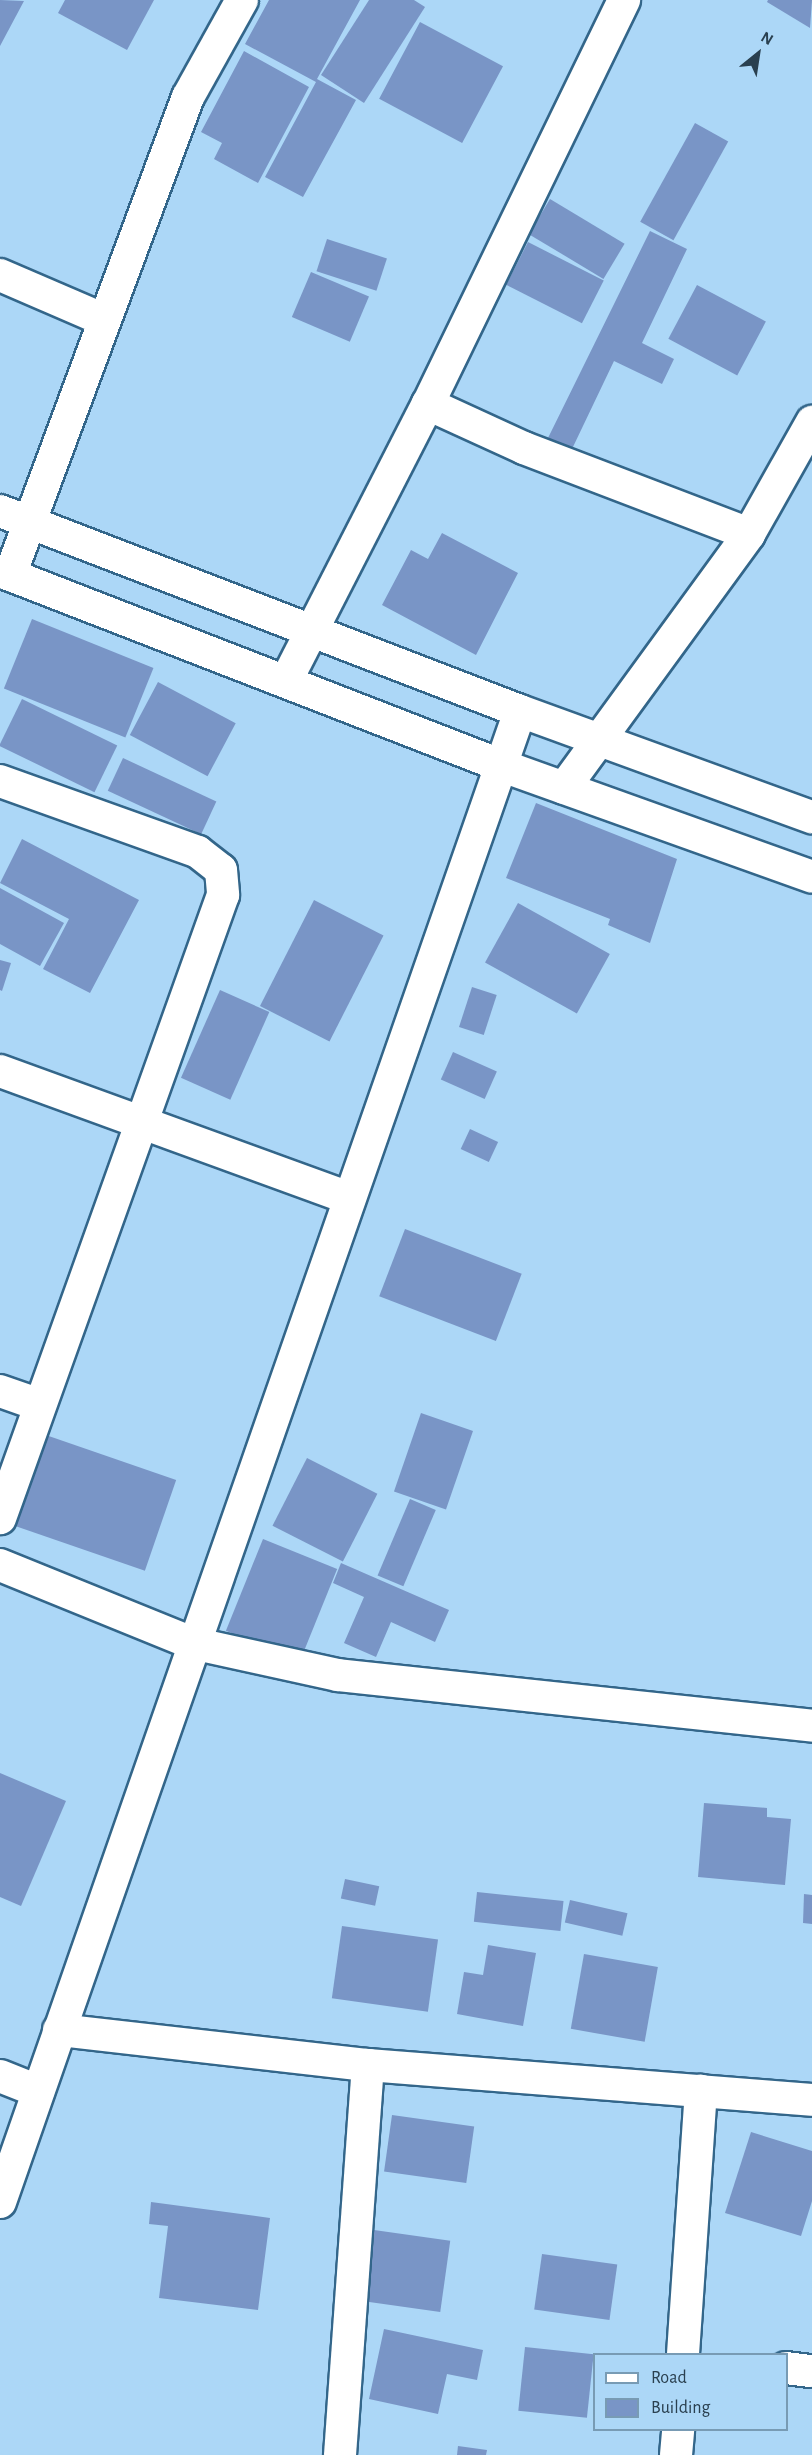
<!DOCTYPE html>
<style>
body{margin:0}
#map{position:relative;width:812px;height:2455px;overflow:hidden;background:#acd7f7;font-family:"Alegreya Sans",sans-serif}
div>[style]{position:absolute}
.building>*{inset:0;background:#7995c6;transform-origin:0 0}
.roads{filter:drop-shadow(2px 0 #33668a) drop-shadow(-2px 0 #33668a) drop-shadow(0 2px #33668a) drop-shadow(0 -2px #33668a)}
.minor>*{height:32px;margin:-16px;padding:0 16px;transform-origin:16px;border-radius:16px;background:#fff}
span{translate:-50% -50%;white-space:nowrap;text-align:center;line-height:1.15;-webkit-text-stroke:6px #acd7f7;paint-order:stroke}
.legend{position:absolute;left:593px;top:2353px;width:195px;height:78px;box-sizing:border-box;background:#acd7f7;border:2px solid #789bb4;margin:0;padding:8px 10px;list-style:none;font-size:18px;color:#2a4050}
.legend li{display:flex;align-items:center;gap:12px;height:30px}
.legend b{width:30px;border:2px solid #789bb4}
.north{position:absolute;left:728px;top:24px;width:60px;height:60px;-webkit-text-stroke:4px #acd7f7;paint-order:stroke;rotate:30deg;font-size:16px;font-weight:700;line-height:24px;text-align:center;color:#2a4050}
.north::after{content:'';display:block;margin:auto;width:21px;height:27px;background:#2a4050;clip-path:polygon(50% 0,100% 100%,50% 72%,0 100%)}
</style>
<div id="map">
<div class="building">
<i style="clip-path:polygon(0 0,24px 1px,0 46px)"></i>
<i style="clip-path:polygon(65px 0,154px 0,127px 50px,58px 13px)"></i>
<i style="clip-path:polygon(269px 0,360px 0,317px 79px,356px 100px,303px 197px,265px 177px,316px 82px,245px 44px)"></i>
<i style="clip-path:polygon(369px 0,414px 0,425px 7px,364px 103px,321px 75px)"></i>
<i style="clip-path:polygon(768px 0,812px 0,810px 28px,767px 2px)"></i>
<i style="left:420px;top:22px;width:94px;height:87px;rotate:28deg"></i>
<i style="clip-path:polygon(244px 51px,309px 87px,258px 183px,214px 159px,222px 143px,201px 132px)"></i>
<i style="left:695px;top:123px;width:38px;height:113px;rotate:29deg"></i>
<i style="left:550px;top:199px;width:87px;height:41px;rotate:31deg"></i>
<i style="clip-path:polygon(650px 231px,687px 249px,642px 343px,674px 359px,662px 384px,614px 361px,572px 449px,548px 438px)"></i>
<i style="left:327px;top:239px;width:63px;height:34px;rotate:18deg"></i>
<i style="left:528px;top:242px;width:85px;height:48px;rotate:27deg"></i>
<i style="left:311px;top:272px;width:63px;height:49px;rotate:23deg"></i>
<i style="left:697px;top:285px;width:78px;height:61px;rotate:28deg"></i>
<i style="clip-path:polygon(442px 533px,518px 573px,476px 655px,382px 605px,411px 550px,428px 559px)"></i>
<i style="left:32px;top:619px;width:131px;height:75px;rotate:22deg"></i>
<i style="left:158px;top:682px;width:88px;height:60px;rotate:28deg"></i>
<i style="left:22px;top:699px;width:106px;height:52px;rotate:26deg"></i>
<i style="left:123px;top:758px;width:103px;height:36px;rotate:25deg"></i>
<i style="clip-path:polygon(536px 803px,677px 859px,650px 943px,608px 925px,610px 919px,506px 878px)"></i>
<i style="clip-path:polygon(22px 839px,139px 900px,90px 993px,43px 969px,69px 919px,0 883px)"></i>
<i style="clip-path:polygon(0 888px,64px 923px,40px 966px,0 944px)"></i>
<i style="left:314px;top:900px;width:78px;height:119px;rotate:27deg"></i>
<i style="left:518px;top:903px;width:105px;height:68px;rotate:29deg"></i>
<i style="clip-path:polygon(0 960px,11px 963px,2px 991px,0 990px)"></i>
<i style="left:472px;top:987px;width:26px;height:42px;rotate:18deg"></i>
<i style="left:220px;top:990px;width:54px;height:96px;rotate:24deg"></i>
<i style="left:453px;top:1052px;width:48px;height:30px;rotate:24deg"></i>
<i style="left:470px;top:1129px;width:31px;height:22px;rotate:25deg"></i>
<i style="left:405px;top:1229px;width:125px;height:72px;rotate:21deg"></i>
<i style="left:421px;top:1413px;width:55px;height:83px;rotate:19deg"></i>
<i style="left:40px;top:1433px;width:144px;height:96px;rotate:19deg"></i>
<i style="left:307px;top:1458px;width:79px;height:76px;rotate:27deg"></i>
<i style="left:410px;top:1499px;width:28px;height:83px;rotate:23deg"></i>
<i style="left:263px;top:1539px;width:80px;height:99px;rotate:22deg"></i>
<i style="clip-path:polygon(341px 1563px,449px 1610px,435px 1642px,391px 1622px,376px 1657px,344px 1643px,364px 1597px,333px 1583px)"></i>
<i style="clip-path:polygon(0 1773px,66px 1801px,21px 1906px,0 1897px)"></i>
<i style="clip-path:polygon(704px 1803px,767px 1808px,767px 1817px,791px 1819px,785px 1885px,698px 1877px)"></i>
<i style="left:345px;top:1879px;width:35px;height:20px;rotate:12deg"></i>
<i style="left:477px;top:1892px;width:87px;height:30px;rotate:6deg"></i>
<i style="clip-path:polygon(804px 1894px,812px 1895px,812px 1924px,803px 1923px)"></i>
<i style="left:570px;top:1900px;width:59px;height:23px;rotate:13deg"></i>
<i style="left:342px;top:1926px;width:97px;height:73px;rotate:8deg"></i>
<i style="clip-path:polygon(488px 1945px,536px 1953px,523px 2026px,457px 2014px,464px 1972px,483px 1975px)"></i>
<i style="left:584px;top:1954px;width:75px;height:76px;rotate:10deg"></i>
<i style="left:392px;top:2115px;width:83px;height:57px;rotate:8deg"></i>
<i style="clip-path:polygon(751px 2132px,812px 2151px,812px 2201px,801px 2236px,725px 2213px)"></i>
<i style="clip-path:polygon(151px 2202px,270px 2218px,258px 2310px,159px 2298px,168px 2226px,149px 2224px)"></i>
<i style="left:374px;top:2230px;width:77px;height:72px;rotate:8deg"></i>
<i style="left:542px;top:2254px;width:76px;height:56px;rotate:8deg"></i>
<i style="clip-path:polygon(384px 2329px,483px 2350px,477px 2380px,447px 2374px,438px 2414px,369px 2399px)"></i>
<i style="left:525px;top:2347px;width:69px;height:64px;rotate:6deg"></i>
<i style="clip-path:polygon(458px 2446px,487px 2450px,486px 2455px,457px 2455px)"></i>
</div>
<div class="roads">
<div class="minor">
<i style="left:0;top:275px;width:111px;rotate:23.3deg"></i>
<i style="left:0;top:511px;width:557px;rotate:21.04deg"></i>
<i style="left:520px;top:711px;width:311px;rotate:20deg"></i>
<i style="left:749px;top:534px;width:129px;rotate:-60.6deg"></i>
<i style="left:0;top:571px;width:536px;rotate:21.21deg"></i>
<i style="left:500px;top:765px;width:331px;rotate:19.7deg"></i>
<i style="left:10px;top:575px;width:510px;rotate:-69.58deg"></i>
<i style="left:188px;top:97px;width:111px;rotate:-60.9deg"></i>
<i style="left:286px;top:681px;width:311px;rotate:-62.9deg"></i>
<i style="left:0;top:781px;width:210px;rotate:19.7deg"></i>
<i style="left:198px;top:852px;width:29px;rotate:38deg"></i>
<i style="left:221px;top:870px;width:25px;rotate:85deg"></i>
<i style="left:223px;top:895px;width:662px;rotate:109.69deg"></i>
<i style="left:564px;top:788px;width:314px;rotate:-53.9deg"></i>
<i style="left:749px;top:534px;width:241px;rotate:-159.1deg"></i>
<i style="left:524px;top:448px;width:106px;rotate:-155.4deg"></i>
<i style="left:428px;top:404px;width:449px;rotate:-64.1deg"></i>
<i style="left:0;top:1071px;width:371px;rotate:20deg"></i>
<i style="left:0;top:1391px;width:42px;rotate:19.3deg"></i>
<i style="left:0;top:1565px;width:207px;rotate:22.1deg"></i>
<i style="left:192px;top:1643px;width:149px;rotate:12.4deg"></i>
<i style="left:338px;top:1675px;width:477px;rotate:6.1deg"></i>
<i style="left:59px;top:2030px;width:311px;rotate:6.5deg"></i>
<i style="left:0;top:2076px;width:41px;rotate:21.5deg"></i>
<i style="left:0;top:2202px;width:1579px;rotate:-70.77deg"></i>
<i style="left:683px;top:2354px;width:264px;rotate:-86.1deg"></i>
<i style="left:786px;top:2368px;width:26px;rotate:7deg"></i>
<i style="left:340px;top:2455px;width:391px;rotate:-85.9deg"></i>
<i style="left:368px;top:2065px;width:445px;rotate:4.5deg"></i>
<i style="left:676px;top:2455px;width:25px;rotate:-85deg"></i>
</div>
</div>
<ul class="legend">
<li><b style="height:8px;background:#fff"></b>Road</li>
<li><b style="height:16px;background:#7995c6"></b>Building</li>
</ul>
<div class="north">N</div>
</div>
